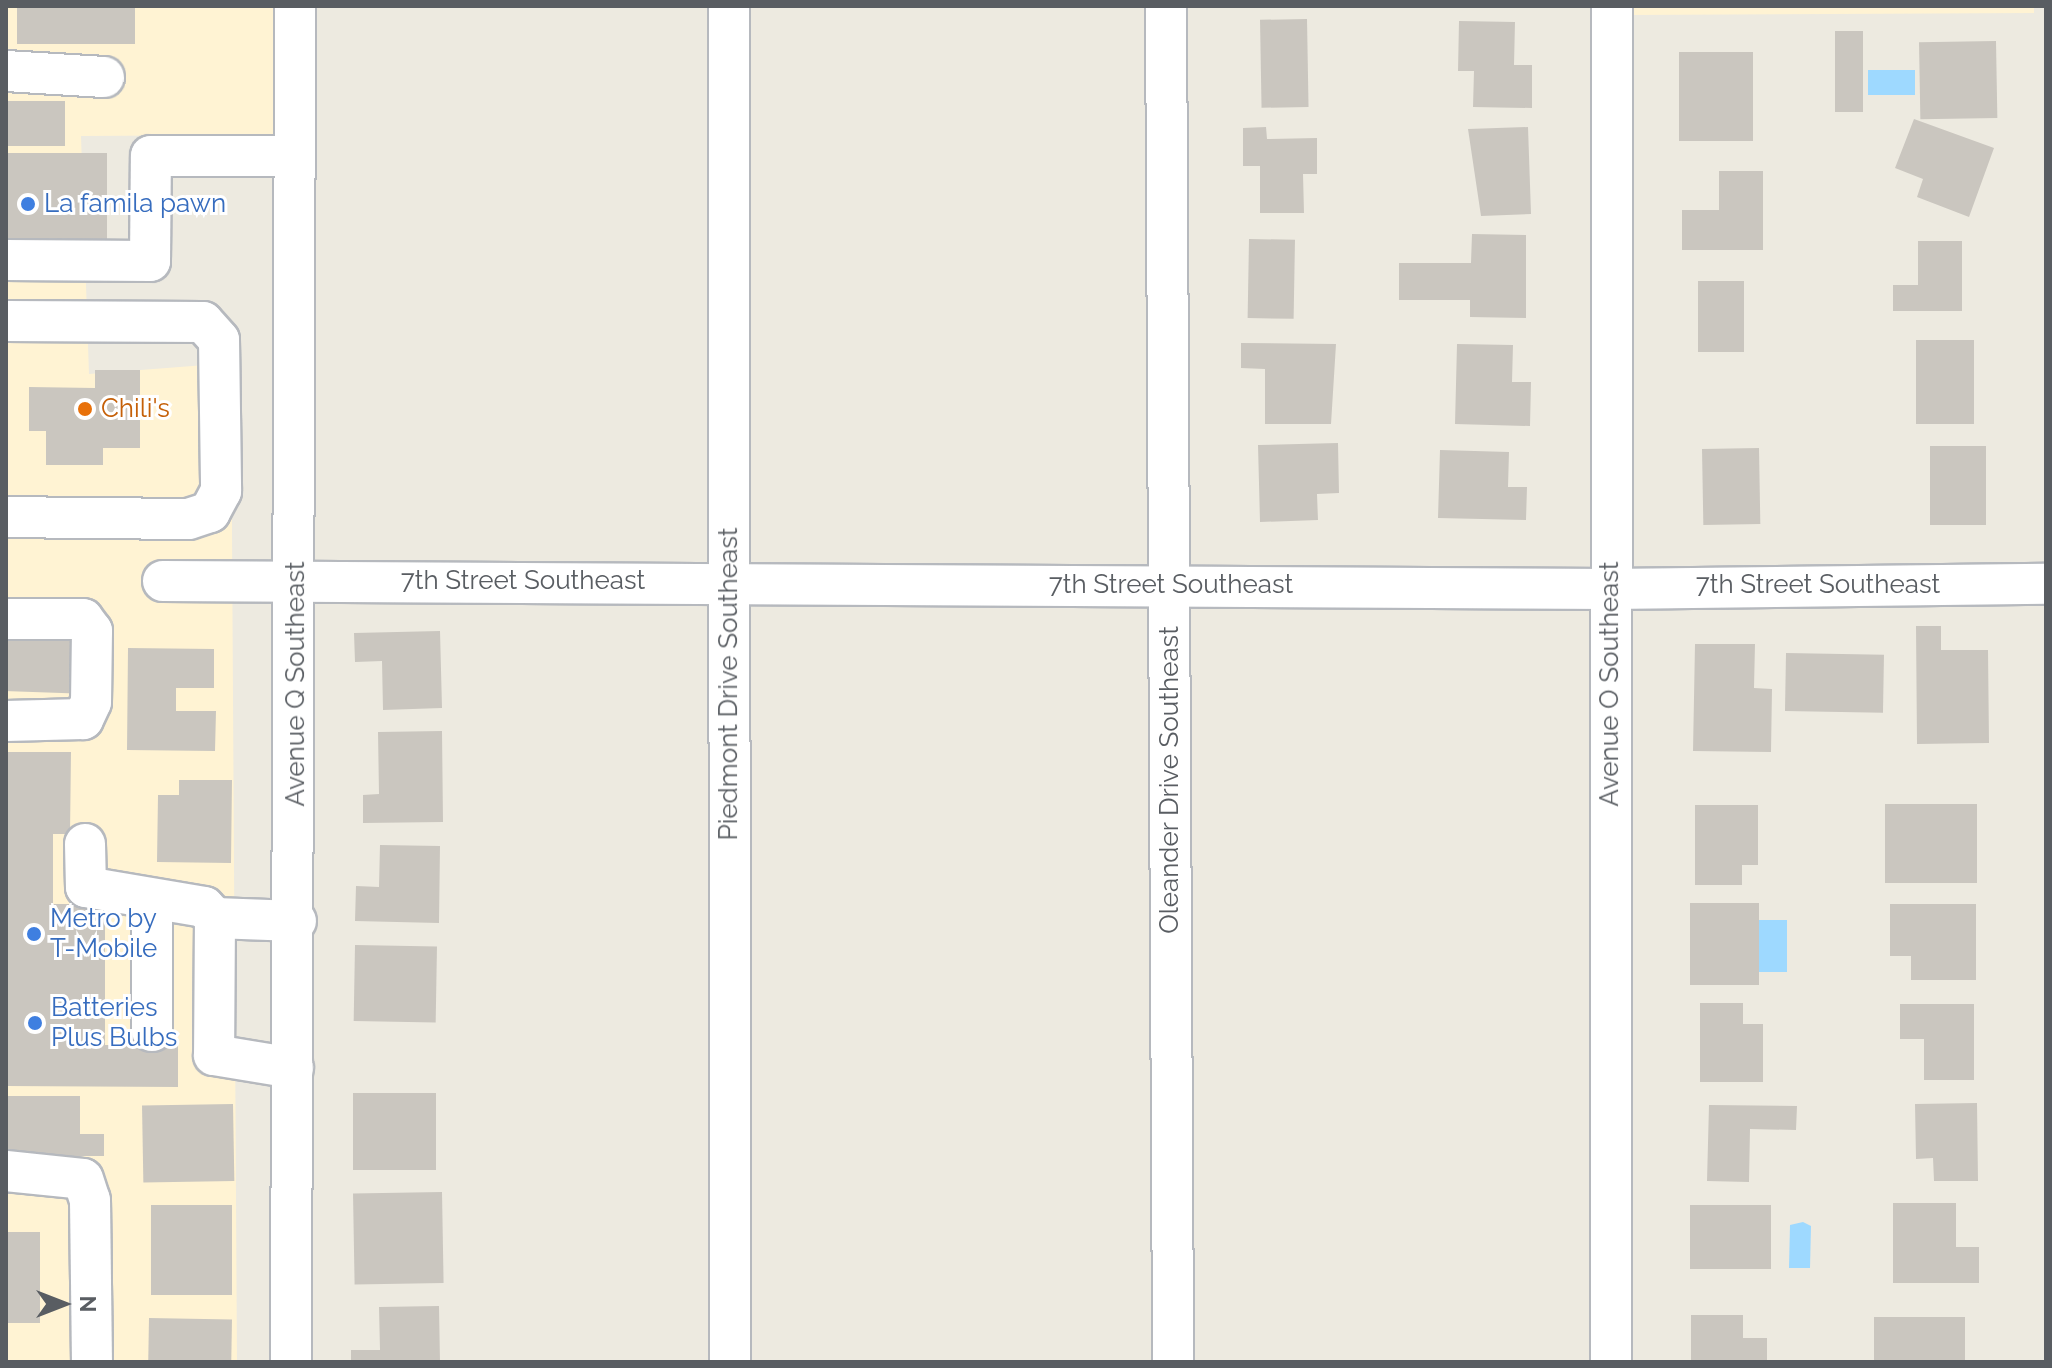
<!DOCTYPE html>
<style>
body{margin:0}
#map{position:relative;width:2052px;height:1368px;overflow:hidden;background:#edeae0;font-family:Raleway,sans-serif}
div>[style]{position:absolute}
.commercial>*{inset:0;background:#fff3d3}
.water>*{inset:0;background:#9ed9ff;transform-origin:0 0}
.building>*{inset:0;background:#cac6bf;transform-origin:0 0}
.roads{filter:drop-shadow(2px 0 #b6b9be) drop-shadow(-2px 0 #b6b9be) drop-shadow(0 2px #b6b9be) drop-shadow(0 -2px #b6b9be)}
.minor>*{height:40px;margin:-20px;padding:0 20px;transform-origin:20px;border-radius:20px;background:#fff}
.dots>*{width:22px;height:22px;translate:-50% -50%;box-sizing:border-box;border:4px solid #fff;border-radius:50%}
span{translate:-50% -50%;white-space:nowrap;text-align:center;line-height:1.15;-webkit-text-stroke:6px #fff;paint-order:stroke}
.shop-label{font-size:26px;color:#366cbe}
.left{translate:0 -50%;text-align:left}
.food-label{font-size:26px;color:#c56008}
.street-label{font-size:26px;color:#595d62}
.frame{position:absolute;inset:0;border:8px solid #595d62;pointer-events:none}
.north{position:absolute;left:24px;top:1264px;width:80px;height:80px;-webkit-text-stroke:6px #fff;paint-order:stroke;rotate:90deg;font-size:22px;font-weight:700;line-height:32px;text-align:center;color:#595d62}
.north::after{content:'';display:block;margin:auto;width:28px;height:36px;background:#595d62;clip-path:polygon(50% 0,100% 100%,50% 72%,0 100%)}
</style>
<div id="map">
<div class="commercial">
<i style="clip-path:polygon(6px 6px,278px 6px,278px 135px,81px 136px,89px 374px,231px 363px,237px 1362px,6px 1362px)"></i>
<i style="clip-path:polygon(1628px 6px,2034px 6px,2034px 13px,1628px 15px)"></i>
</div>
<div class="water">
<i style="left:1868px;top:70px;width:47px;height:25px"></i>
<i style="left:1759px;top:920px;width:28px;height:52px"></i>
<i style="clip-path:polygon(1803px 1222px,1811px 1226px,1810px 1268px,1789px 1268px,1790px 1225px)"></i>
</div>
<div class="building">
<i style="left:17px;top:6px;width:118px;height:38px"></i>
<i style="left:1307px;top:19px;width:88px;height:47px;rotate:89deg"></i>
<i style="clip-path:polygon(1459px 21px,1515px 22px,1514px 65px,1532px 65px,1532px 108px,1473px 107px,1474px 71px,1458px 71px)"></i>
<i style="left:1835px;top:31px;width:28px;height:81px"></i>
<i style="left:1996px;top:41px;width:77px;height:77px;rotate:89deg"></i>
<i style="left:1679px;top:52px;width:74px;height:89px"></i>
<i style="left:6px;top:101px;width:59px;height:45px"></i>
<i style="clip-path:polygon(1914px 119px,1994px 148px,1969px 217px,1917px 197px,1923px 179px,1895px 168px)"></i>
<i style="clip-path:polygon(1266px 127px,1267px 139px,1317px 138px,1317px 174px,1303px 174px,1304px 213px,1260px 213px,1260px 166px,1243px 166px,1243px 128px)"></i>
<i style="clip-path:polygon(1528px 127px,1531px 214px,1481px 216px,1468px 129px)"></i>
<i style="left:6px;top:153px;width:101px;height:89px"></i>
<i style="clip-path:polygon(1719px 171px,1763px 171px,1763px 250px,1682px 250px,1682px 210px,1719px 210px)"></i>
<i style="clip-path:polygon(1472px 234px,1526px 235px,1526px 318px,1470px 317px,1470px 300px,1399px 300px,1399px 263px,1471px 263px)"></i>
<i style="left:1249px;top:239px;width:46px;height:79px;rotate:1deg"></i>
<i style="clip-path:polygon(1918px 241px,1962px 241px,1962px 311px,1893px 311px,1893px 285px,1918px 285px)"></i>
<i style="left:1698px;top:281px;width:46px;height:71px"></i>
<i style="left:1916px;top:340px;width:58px;height:84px"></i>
<i style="clip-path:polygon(1241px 343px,1336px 344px,1331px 424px,1265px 424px,1265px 369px,1241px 368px)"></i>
<i style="clip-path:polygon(1457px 344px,1513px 345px,1512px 382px,1531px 382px,1530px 426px,1455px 424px)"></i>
<i style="clip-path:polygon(95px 370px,140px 370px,140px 448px,103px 448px,103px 465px,46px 465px,46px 431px,29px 431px,29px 387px,95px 388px)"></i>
<i style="clip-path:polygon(1338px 443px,1339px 493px,1317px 494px,1318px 520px,1260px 522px,1258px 445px)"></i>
<i style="left:1930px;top:446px;width:56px;height:79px"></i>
<i style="left:1759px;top:448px;width:76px;height:57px;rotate:89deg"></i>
<i style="clip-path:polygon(1440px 450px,1509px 452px,1508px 487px,1527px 487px,1526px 520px,1438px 518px)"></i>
<i style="clip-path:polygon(1916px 626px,1941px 626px,1941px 650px,1988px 650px,1989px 743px,1917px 744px)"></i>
<i style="clip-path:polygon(440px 631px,442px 708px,383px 710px,382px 661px,355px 662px,354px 633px)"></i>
<i style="left:6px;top:634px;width:72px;height:57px;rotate:2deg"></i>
<i style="clip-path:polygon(1695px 644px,1755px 644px,1754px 688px,1772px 689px,1771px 752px,1693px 751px)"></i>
<i style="clip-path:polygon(128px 648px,214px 649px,214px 688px,176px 688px,176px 711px,216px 711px,215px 751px,127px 750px)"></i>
<i style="left:1786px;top:653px;width:98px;height:58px;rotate:1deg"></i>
<i style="clip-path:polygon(442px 731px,443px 822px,363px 823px,363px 795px,379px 794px,378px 732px)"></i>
<i style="clip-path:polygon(6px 752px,71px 752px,70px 834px,53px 834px,53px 904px,105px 904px,105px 1045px,178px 1045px,178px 1087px,6px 1086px)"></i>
<i style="clip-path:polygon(179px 780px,232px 780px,231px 863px,157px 862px,158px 795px,179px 795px)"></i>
<i style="left:1885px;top:804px;width:92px;height:79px"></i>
<i style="clip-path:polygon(1695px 805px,1758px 805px,1758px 865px,1742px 865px,1742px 885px,1695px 885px)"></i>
<i style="clip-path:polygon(380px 845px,440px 846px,439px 923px,355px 921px,356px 886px,379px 887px)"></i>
<i style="left:1690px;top:903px;width:69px;height:82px"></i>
<i style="clip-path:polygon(1890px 904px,1976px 904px,1976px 980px,1911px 980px,1911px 956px,1890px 956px)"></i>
<i style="left:355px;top:945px;width:82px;height:76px;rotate:1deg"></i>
<i style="clip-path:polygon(1700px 1003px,1743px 1003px,1743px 1024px,1763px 1024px,1763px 1082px,1700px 1082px)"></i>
<i style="clip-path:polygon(1900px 1004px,1974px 1004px,1974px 1080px,1924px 1080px,1924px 1039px,1900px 1039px)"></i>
<i style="left:353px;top:1093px;width:83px;height:77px"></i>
<i style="clip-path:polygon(6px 1096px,80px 1096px,80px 1134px,104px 1134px,104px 1156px,6px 1156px)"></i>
<i style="clip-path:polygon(1977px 1103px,1978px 1181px,1934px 1181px,1933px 1158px,1916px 1159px,1915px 1104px)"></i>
<i style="left:233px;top:1104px;width:77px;height:91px;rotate:89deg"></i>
<i style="clip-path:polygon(1709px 1105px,1797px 1106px,1796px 1130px,1750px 1129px,1749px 1182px,1707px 1181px)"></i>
<i style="left:442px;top:1192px;width:91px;height:89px;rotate:89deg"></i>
<i style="clip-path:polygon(1893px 1203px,1956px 1203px,1956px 1247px,1979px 1247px,1979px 1283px,1893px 1283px)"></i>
<i style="left:151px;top:1205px;width:81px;height:90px"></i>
<i style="left:1690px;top:1205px;width:81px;height:64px"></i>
<i style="left:6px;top:1232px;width:34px;height:91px"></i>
<i style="clip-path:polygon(439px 1306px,440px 1362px,351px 1362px,351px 1350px,380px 1350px,379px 1307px)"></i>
<i style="clip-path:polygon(1691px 1315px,1743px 1315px,1743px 1338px,1767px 1338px,1767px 1362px,1691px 1362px)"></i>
<i style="left:1874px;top:1317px;width:91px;height:45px"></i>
<i style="left:149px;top:1318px;width:83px;height:44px;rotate:1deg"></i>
</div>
<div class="roads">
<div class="minor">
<i style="left:729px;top:6px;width:1356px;rotate:89.96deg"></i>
<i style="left:1166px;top:6px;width:1356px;rotate:89.7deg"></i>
<i style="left:6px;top:71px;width:98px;rotate:3.5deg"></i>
<i style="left:6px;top:260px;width:144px;rotate:0.4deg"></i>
<i style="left:150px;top:261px;width:105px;rotate:-89.5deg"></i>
<i style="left:151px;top:156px;width:144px"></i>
<i style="left:6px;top:321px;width:197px;rotate:0.3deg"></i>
<i style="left:203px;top:322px;width:24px;rotate:48deg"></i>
<i style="left:219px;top:340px;width:151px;rotate:89.2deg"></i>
<i style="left:221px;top:491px;width:24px;rotate:118deg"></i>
<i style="left:210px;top:512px;width:23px;rotate:162deg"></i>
<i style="left:188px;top:519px;width:182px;rotate:-179.4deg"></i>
<i style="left:163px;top:581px;width:1446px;rotate:0.32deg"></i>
<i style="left:1609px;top:589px;width:437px;rotate:-0.7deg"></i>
<i style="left:6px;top:619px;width:77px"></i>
<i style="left:83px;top:619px;width:15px;rotate:53deg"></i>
<i style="left:92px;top:631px;width:71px;rotate:90.8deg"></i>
<i style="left:91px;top:702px;width:19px;rotate:115deg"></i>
<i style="left:83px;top:719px;width:77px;rotate:178.5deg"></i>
<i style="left:85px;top:844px;width:43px;rotate:88.7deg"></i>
<i style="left:86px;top:887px;width:120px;rotate:9.6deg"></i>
<i style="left:204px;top:907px;width:16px;rotate:45deg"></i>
<i style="left:215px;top:918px;width:81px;rotate:2.1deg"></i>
<i style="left:152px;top:901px;width:130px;rotate:90deg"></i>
<i style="left:215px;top:918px;width:137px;rotate:90.4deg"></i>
<i style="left:214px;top:1055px;width:80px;rotate:9.3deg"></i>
<i style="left:6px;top:1171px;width:77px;rotate:5.9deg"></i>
<i style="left:83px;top:1179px;width:22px;rotate:72deg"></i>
<i style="left:90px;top:1200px;width:162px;rotate:89.3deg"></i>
<i style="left:291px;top:1362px;width:1356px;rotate:-89.83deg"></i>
<i style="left:1611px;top:1362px;width:1356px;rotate:-89.96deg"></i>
</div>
</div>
<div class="dots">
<i style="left:28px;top:204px;background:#3f7fe0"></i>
<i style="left:85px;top:409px;background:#e8710a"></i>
<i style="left:34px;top:934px;background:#3f7fe0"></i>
<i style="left:35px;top:1023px;background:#3f7fe0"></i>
</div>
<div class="shop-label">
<span class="left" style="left:44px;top:204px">La famila pawn</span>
<span class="left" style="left:50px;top:934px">Metro by<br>T-Mobile</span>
<span class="left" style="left:51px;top:1023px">Batteries<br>Plus Bulbs</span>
</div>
<div class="food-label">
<span class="left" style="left:101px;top:409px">Chili's</span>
</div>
<div class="street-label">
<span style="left:523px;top:581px">7th Street Southeast</span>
<span style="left:1171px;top:585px">7th Street Southeast</span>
<span style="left:1818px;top:585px">7th Street Southeast</span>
<span style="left:296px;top:684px;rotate:-90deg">Avenue Q Southeast</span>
<span style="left:729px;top:684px;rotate:-90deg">Piedmont Drive Southeast</span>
<span style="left:1610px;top:684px;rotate:-90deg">Avenue O Southeast</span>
<span style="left:1170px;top:780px;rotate:-90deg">Oleander Drive Southeast</span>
</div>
<div class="frame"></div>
<div class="north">N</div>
</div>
